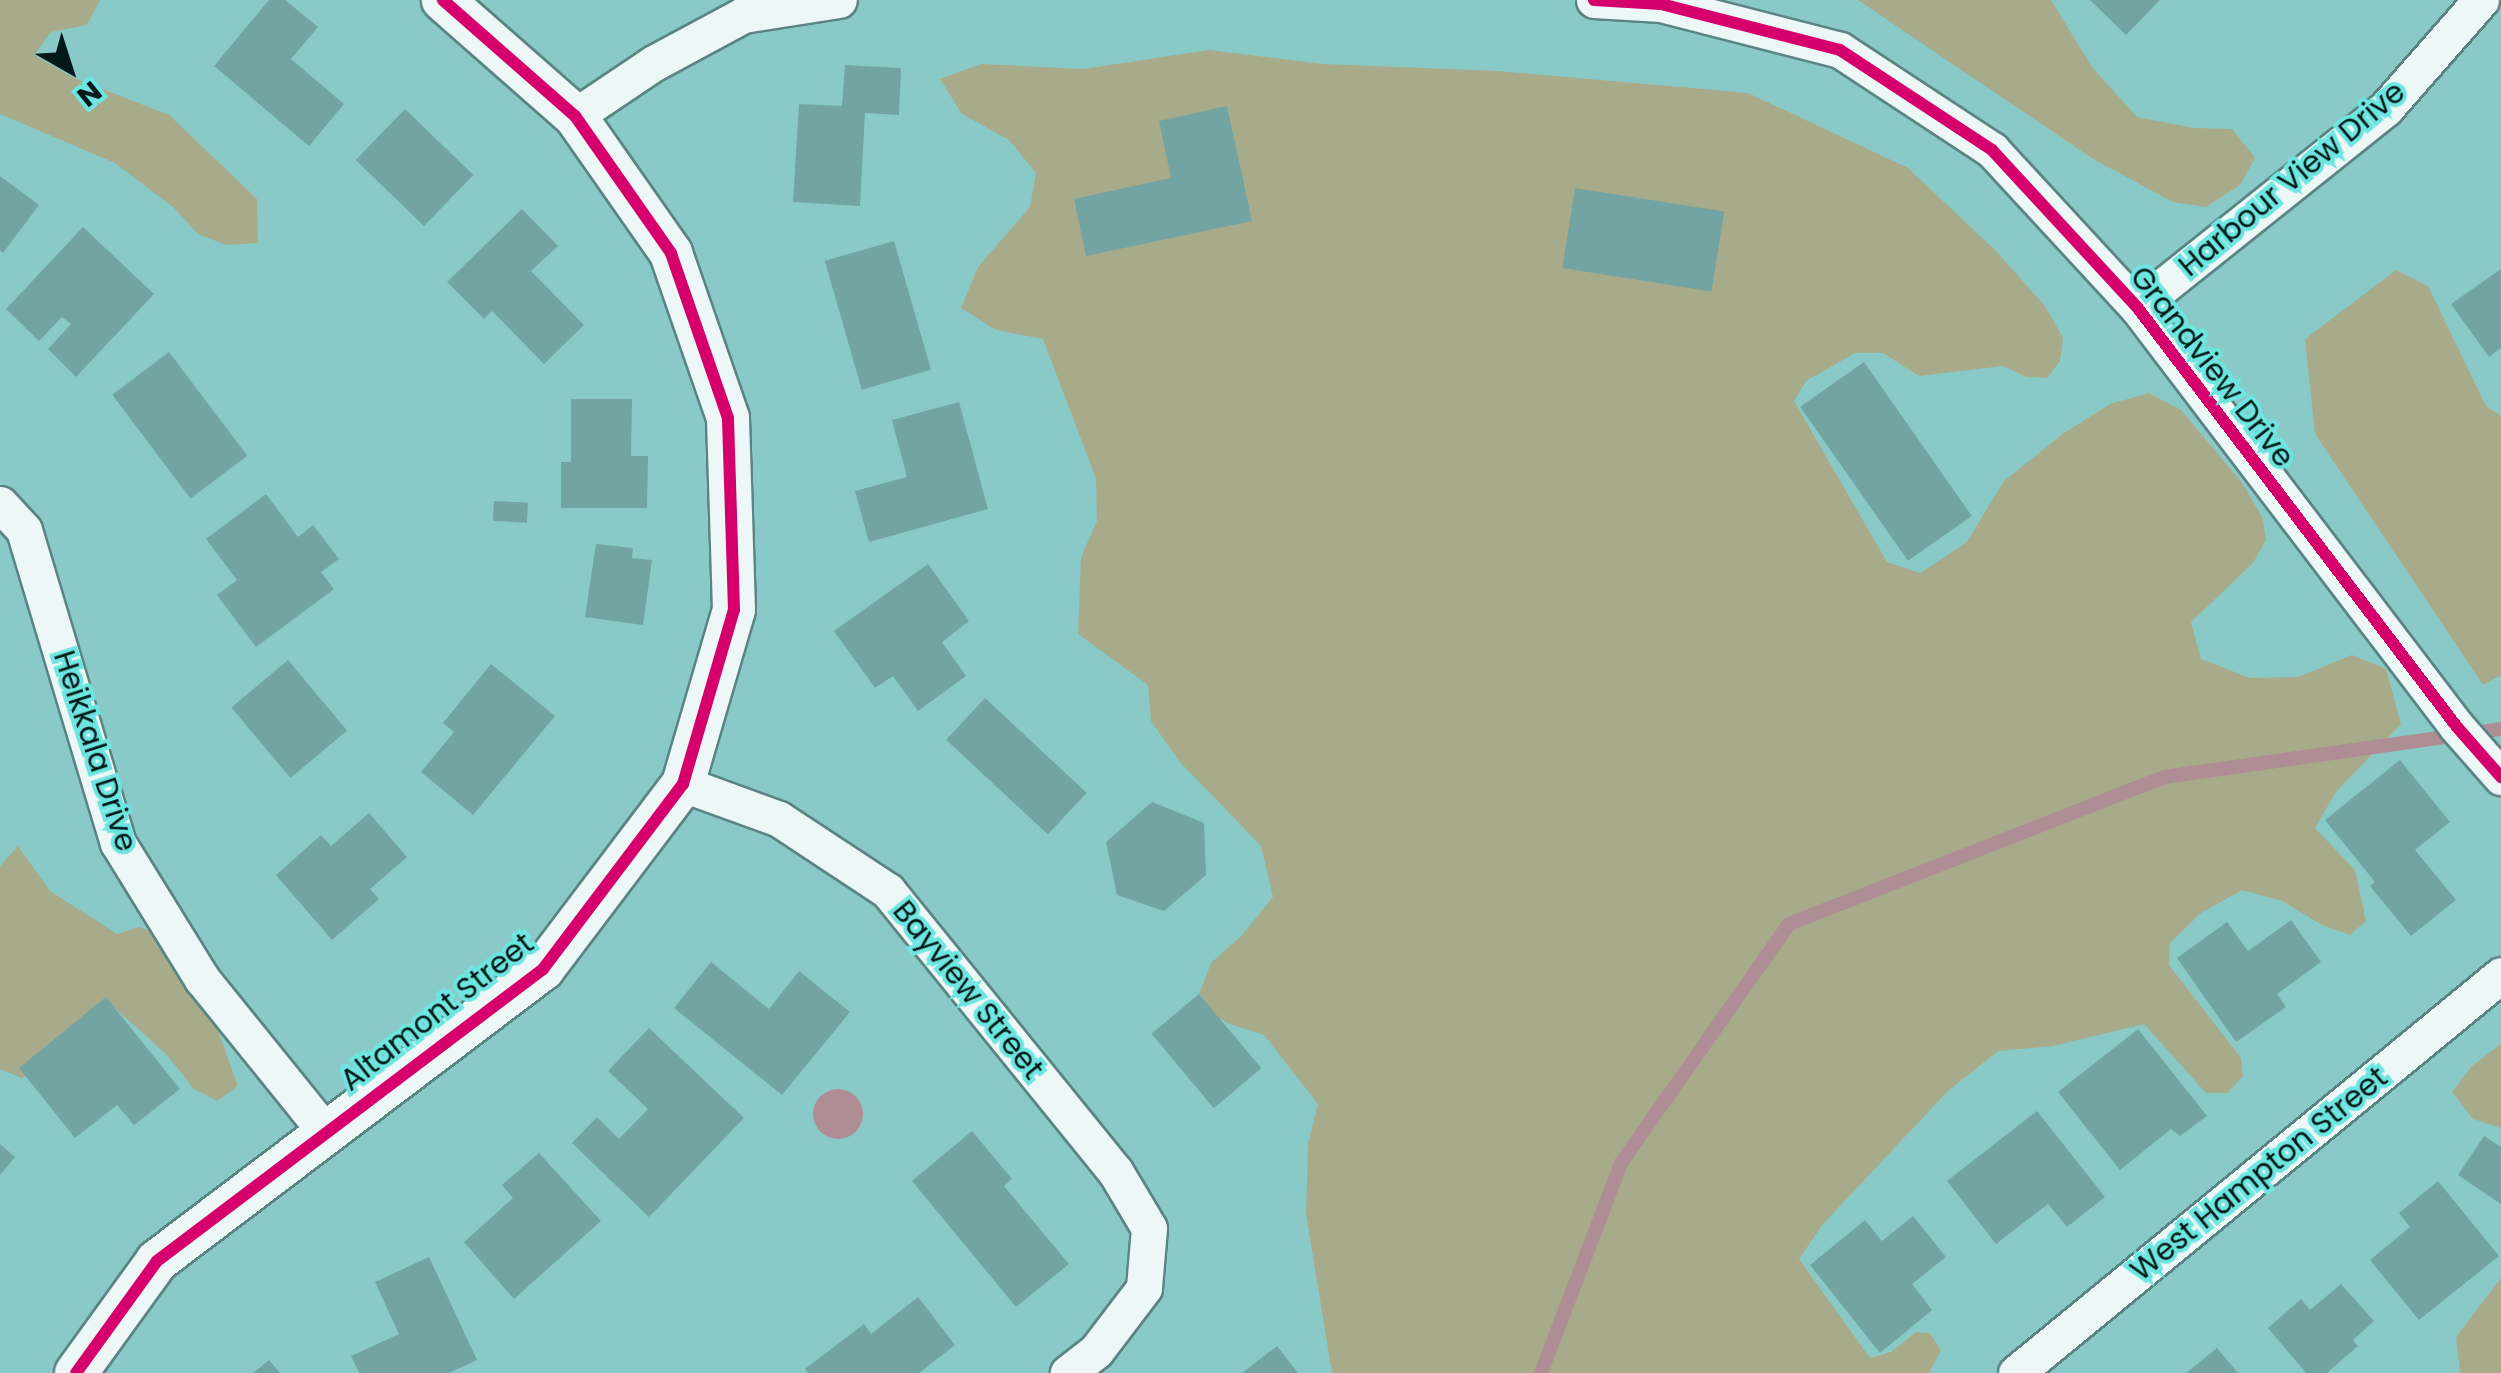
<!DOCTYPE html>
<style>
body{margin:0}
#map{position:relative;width:2501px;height:1373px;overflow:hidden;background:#89cac8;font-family:Poppins,sans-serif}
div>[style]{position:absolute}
.forest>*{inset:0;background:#a8ab89}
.water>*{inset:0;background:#af8d94}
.round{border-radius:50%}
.stream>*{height:14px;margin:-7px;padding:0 7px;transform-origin:7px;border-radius:7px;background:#af8d94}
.building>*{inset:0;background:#72a4a3;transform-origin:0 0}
.roads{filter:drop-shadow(2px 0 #5a8483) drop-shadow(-2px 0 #5a8483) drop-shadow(0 2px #5a8483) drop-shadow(0 -2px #5a8483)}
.minor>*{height:35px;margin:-17.5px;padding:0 17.5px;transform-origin:17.5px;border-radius:17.5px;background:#edf7f7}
.tertiary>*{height:42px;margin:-21px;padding:0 21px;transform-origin:21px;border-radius:21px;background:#edf7f7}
.cycleway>*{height:12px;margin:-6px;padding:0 6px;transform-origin:6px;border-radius:6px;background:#d6006c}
span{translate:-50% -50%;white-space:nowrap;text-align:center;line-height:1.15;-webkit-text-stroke:8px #6ee5e0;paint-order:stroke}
.street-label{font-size:30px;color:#011918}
.north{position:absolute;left:20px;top:20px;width:100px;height:100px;-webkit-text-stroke:8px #6ee5e0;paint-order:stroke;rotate:141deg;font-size:28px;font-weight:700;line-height:40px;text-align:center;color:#011918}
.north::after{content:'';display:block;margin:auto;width:35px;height:45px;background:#011918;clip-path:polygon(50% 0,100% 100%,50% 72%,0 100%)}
</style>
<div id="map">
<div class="forest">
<i style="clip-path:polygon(0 0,100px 0,87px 25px,51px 32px,34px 55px,72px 77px,169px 115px,257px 199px,258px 243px,226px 245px,198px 234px,174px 208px,115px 163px,0 114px)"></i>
<i style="clip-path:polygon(1858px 0,2051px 0,2092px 67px,2137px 117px,2194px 128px,2232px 129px,2255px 158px,2240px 185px,2206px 207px,2173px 202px,2093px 159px)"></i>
<i style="clip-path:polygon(1209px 50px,1323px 64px,1499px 71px,1748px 93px,1908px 168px,1995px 250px,2045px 306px,2063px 338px,2060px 361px,2047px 378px,2026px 377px,2003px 366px,1919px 376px,1883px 353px,1855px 353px,1806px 381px,1794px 401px,1887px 562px,1920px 573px,1966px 543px,2004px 481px,2064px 433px,2110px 404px,2149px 393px,2181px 410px,2243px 484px,2263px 519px,2266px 540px,2253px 563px,2191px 622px,2201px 659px,2250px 678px,2298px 677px,2352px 655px,2386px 669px,2401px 724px,2336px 792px,2315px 828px,2355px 870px,2366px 921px,2350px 935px,2322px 925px,2282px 901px,2242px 890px,2201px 913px,2170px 943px,2169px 965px,2241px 1058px,2243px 1076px,2228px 1093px,2206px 1093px,2144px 1024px,2053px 1046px,1998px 1051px,1948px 1091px,1823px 1224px,1799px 1259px,1870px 1358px,1891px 1352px,1916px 1332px,1930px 1333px,1941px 1350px,1929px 1373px,1332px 1373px,1306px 1214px,1308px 1144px,1318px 1104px,1264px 1035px,1227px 1023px,1196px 1002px,1211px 963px,1242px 935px,1273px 897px,1261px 846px,1179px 761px,1151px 721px,1148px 685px,1078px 634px,1081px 557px,1097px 521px,1096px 479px,1043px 339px,996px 330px,961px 308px,978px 267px,1030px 207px,1036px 173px,1009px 140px,962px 114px,940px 79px,981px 64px,1083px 69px)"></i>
<i style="clip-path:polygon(2396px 270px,2428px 286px,2486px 406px,2501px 416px,2501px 675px,2483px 685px,2315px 434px,2305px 339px)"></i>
<i style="clip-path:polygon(18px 846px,50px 891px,117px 934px,139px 927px,165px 936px,208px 1003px,238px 1086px,217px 1101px,194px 1089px,166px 1054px,116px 1009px,85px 1022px,51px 1060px,22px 1078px,0 1069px,0 866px)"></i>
<i style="clip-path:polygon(2501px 1044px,2501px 1128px,2473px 1119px,2452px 1092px,2472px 1066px)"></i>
<i style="clip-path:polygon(2501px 1278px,2501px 1373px,2460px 1373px,2456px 1337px)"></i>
</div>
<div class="water">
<i class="round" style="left:813px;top:1089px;width:50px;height:50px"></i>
</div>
<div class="stream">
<i style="left:1541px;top:1373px;width:225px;rotate:-69.1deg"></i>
<i style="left:1621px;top:1163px;width:292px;rotate:-54.9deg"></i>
<i style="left:1789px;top:924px;width:403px;rotate:-21.4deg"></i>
<i style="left:2164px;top:777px;width:340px;rotate:-8.1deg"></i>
</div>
<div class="building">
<i style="clip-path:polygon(269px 0,285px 0,318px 27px,291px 59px,344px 104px,309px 146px,214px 66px)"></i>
<i style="clip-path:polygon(2090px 0,2160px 0,2126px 35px)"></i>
<i style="clip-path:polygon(845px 65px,901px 68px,899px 115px,865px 113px,860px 206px,793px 202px,799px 104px,842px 106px)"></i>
<i style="clip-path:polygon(1227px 106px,1252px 221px,1086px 256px,1074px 199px,1171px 178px,1159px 121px)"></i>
<i style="left:405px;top:109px;width:95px;height:71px;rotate:44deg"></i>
<i style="clip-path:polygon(0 176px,39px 205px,3px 253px,0 250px)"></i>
<i style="left:1575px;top:188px;width:151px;height:81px;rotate:9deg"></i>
<i style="clip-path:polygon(522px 209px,558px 246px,531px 271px,584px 325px,544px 364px,492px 311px,484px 319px,447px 282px)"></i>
<i style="clip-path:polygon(83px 227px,154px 294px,76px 377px,48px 349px,71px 324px,62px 317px,39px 341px,6px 309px)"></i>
<i style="left:894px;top:241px;width:134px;height:72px;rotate:74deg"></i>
<i style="clip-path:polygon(2501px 269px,2501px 348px,2489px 357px,2451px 304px)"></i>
<i style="left:169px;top:352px;width:130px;height:71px;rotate:53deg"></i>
<i style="left:1864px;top:362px;width:188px;height:78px;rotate:55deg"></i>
<i style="clip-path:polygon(571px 399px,632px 399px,631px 456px,648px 456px,647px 508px,561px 508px,561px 462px,571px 462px)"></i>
<i style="clip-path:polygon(959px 402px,988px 509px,869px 542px,855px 491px,907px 477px,892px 420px)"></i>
<i style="clip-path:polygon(266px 494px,298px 537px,313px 525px,339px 559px,321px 572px,334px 589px,256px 647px,217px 595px,237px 580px,206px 539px)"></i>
<i style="left:494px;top:501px;width:34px;height:20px;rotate:3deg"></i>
<i style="clip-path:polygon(596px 544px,633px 548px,632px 558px,652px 560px,643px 625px,585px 617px)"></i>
<i style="clip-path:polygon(928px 564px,969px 621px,942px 642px,966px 676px,918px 711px,893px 676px,875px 688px,834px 631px)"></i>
<i style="left:288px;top:660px;width:92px;height:74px;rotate:50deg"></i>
<i style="clip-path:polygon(491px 664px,555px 716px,473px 815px,421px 772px,454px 732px,443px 723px)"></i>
<i style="left:985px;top:698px;width:139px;height:57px;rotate:43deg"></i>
<i style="clip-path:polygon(2400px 760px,2450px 822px,2415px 850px,2456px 900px,2411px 936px,2370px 886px,2375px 882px,2325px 820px)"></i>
<i style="clip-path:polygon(1152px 802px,1204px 823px,1206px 875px,1164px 911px,1117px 895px,1106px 842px)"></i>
<i style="clip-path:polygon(369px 813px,407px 857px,370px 889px,379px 899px,332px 940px,276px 875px,321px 835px,331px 846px)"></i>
<i style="clip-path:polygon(2291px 920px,2321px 962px,2277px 994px,2286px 1007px,2236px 1042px,2177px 958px,2227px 922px,2248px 951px)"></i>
<i style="clip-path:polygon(711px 962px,769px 1009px,799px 971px,850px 1012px,782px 1095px,674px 1008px)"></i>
<i style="left:1199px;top:994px;width:97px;height:62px;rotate:50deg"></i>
<i style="clip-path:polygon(106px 997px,180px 1089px,134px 1125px,117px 1105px,75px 1138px,19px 1068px)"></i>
<i style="clip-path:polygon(649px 1028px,744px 1118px,649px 1217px,572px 1143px,597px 1117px,619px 1139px,648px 1109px,608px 1071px)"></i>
<i style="clip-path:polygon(2138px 1029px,2207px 1116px,2180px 1136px,2171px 1129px,2120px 1170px,2058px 1092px)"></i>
<i style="clip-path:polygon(2037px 1111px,2105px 1197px,2067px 1227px,2048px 1204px,1996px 1244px,1947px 1181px)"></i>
<i style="clip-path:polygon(972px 1131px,1012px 1179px,1004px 1186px,1069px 1264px,1016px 1307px,912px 1181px)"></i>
<i style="clip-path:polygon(2484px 1136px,2501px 1147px,2501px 1204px,2458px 1175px)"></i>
<i style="clip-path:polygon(0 1144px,15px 1157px,0 1175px)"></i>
<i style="clip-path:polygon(539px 1153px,601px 1221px,514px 1299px,464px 1242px,513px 1198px,502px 1185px)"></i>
<i style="clip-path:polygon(2438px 1181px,2499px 1256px,2419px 1320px,2370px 1260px,2410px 1227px,2399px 1213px)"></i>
<i style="clip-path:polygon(1913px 1216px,1946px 1257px,1912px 1284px,1932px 1310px,1880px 1353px,1810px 1265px,1865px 1220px,1882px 1241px)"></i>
<i style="clip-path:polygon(429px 1257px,477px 1360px,449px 1373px,359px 1373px,351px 1356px,399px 1334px,375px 1282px)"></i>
<i style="clip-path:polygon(2341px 1284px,2374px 1321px,2353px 1340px,2358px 1346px,2327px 1373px,2306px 1373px,2268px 1328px,2301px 1299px,2310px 1310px)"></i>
<i style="clip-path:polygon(918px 1297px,955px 1345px,919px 1373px,808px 1373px,805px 1369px,864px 1324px,871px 1334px)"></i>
<i style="clip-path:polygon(1277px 1346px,1298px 1373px,1242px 1373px)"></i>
<i style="clip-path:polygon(2217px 1348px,2238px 1373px,2186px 1373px)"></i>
<i style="clip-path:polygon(269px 1360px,280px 1373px,253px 1373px)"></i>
</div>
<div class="roads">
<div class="minor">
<i style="left:1594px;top:0;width:67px;rotate:3.4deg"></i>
<i style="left:1661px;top:4px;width:185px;rotate:14.4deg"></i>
<i style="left:1840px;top:50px;width:182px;rotate:33.3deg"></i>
<i style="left:1992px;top:150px;width:214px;rotate:47.3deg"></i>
<i style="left:2137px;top:307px;width:528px;rotate:52.7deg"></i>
<i style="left:2457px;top:727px;width:67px;rotate:48.7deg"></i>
<i style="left:575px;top:116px;width:95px;rotate:-33.9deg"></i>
<i style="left:654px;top:63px;width:101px;rotate:-28.3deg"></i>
<i style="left:743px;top:15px;width:97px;rotate:-8.9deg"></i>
<i style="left:2137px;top:307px;width:319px;rotate:-38.6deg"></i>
<i style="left:2386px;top:108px;width:144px;rotate:-48.7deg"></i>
<i style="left:0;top:504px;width:35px;rotate:47deg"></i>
<i style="left:24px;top:530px;width:327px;rotate:73.3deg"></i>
<i style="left:118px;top:843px;width:160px;rotate:58.3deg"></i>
<i style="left:202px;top:979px;width:194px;rotate:51.1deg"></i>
<i style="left:683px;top:784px;width:102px;rotate:20deg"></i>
<i style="left:779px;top:819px;width:131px;rotate:33.4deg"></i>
<i style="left:888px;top:891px;width:360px;rotate:51deg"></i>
<i style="left:1115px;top:1171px;width:66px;rotate:59.2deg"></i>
<i style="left:1149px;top:1228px;width:60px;rotate:94.8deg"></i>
<i style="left:1144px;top:1288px;width:79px;rotate:127.3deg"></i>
<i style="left:1096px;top:1351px;width:36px;rotate:142deg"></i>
<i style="left:2016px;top:1373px;width:627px;rotate:-39.37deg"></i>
</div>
<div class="tertiary">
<i style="left:76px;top:1373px;width:138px;rotate:-54.1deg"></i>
<i style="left:157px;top:1261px;width:484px;rotate:-37.1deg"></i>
<i style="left:543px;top:969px;width:232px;rotate:-52.9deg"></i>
<i style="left:683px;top:784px;width:181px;rotate:-73.7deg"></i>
<i style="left:734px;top:610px;width:192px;rotate:-91.8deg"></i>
<i style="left:728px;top:418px;width:175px;rotate:-109.1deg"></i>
<i style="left:671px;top:253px;width:167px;rotate:-125deg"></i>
<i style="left:575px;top:116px;width:176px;rotate:-138.7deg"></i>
</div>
</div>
<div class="cycleway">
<i style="left:1594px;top:0;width:67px;rotate:3.4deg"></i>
<i style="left:1661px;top:4px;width:185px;rotate:14.4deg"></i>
<i style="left:1840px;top:50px;width:182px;rotate:33.3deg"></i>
<i style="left:1992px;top:150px;width:214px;rotate:47.3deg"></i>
<i style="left:2137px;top:307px;width:528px;rotate:52.7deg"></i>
<i style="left:2457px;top:727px;width:67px;rotate:48.7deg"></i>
<i style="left:76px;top:1373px;width:138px;rotate:-54.1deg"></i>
<i style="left:157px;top:1261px;width:484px;rotate:-37.1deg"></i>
<i style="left:543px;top:969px;width:232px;rotate:-52.9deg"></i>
<i style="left:683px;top:784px;width:181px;rotate:-73.7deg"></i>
<i style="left:734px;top:610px;width:192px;rotate:-91.8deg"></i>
<i style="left:728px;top:418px;width:175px;rotate:-109.1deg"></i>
<i style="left:671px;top:253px;width:167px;rotate:-125deg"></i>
<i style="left:575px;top:116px;width:176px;rotate:-138.7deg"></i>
</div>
<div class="street-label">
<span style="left:2292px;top:179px;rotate:-40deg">Harbour View Drive</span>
<span style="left:2212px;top:367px;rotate:52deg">Grandview Drive</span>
<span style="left:95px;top:751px;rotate:72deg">Heikkala Drive</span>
<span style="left:968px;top:990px;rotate:51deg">Bayview Street</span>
<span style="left:437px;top:1012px;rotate:-38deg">Altamont Street</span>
<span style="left:2259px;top:1174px;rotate:-39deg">West Hampton Street</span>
</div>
<div class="north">N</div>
</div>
